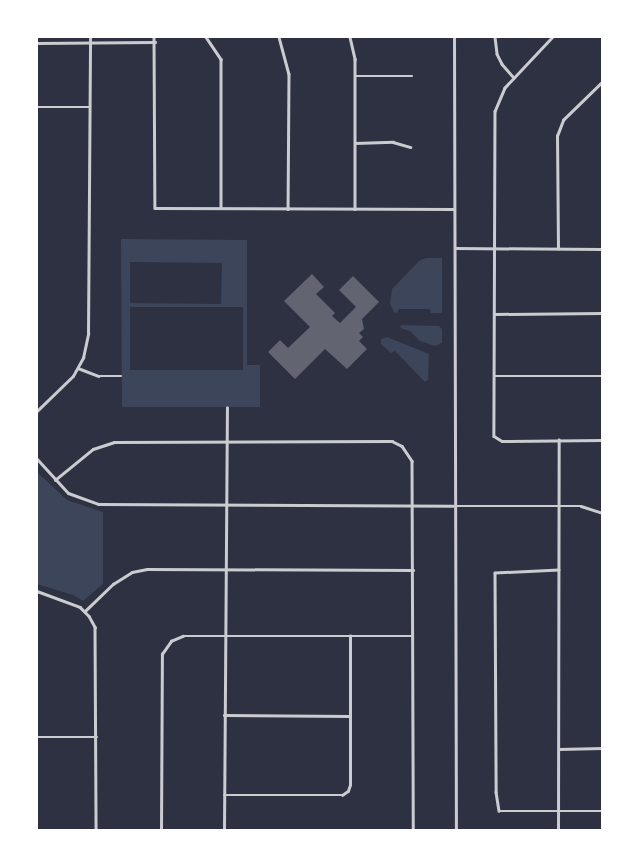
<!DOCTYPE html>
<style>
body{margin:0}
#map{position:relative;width:639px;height:867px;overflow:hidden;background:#2d3142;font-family:"Alegreya Sans",sans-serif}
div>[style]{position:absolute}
.green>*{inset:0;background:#3c4559}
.building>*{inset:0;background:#626471}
.minor>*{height:2.5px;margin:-1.25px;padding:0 1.25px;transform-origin:1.25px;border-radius:1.25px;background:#caccd0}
.tertiary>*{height:3px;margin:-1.5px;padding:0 1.5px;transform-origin:1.5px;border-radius:1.5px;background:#caccd0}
span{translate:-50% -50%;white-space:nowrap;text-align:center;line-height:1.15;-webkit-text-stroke:4px #fff;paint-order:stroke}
.frame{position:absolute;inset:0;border:38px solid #fff;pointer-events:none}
</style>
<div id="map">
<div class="green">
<i style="clip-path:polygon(evenodd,121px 239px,247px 240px,247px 365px,260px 365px,260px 407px,122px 407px,121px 239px,130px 262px,222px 263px,221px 304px,130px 303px,130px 262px,121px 239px,130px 307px,243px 307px,243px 370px,130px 370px,130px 307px)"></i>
<i style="clip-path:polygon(426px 258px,442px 258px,442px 313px,431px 313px,430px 309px,399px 309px,397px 313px,394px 312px,390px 304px,392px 289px,420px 260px)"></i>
<i style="clip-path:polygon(401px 325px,439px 326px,442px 329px,442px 343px,435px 346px,420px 341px,410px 331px,400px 328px)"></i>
<i style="clip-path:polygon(387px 337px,429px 354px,428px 380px,425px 382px,395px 351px,391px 353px,381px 344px,381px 339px)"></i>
<i style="clip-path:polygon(37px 472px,67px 500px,103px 512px,103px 584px,83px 601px,73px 595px,37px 584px)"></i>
</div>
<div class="building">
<i style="clip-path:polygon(312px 274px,324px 287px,316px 294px,335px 313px,332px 316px,340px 323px,356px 307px,339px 290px,353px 276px,379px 302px,362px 319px,364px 329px,359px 333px,363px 337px,359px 341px,367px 349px,347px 369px,325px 349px,295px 379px,268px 352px,280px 340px,288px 348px,310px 327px,284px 301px)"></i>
</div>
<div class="minor">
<i style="left:154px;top:37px;width:171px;rotate:89.7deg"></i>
<i style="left:155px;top:208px;width:299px;rotate:0.2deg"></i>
<i style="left:206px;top:37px;width:27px;rotate:56deg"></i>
<i style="left:221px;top:59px;width:149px;rotate:90deg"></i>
<i style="left:279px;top:37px;width:38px;rotate:75deg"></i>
<i style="left:289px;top:74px;width:135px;rotate:90.4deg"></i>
<i style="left:350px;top:37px;width:23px;rotate:77deg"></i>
<i style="left:355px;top:59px;width:150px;rotate:90deg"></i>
<i style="left:495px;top:37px;width:17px;rotate:83deg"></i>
<i style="left:497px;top:54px;width:11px;rotate:63deg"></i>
<i style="left:502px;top:64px;width:18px;rotate:49deg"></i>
<i style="left:553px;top:37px;width:70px;rotate:133.3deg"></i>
<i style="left:505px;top:88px;width:25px;rotate:113deg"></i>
<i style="left:495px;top:111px;width:325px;rotate:90.2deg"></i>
<i style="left:494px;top:436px;width:9px;rotate:32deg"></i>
<i style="left:502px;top:441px;width:100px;rotate:-0.6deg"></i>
<i style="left:37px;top:43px;width:118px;rotate:-0.5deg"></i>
<i style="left:355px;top:76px;width:57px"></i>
<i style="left:37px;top:107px;width:52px"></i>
<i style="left:355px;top:143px;width:38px;rotate:-2deg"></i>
<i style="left:393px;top:142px;width:18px;rotate:16deg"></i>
<i style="left:455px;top:248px;width:147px;rotate:0.4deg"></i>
<i style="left:558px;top:249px;width:113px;rotate:-90.5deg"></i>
<i style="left:557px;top:136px;width:17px;rotate:-69deg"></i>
<i style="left:563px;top:120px;width:54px;rotate:-44.3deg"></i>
<i style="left:495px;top:314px;width:107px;rotate:-0.5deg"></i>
<i style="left:78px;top:368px;width:22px;rotate:21deg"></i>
<i style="left:99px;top:376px;width:22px"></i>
<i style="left:495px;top:376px;width:107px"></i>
<i style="left:37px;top:411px;width:50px;rotate:-44.2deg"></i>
<i style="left:73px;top:376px;width:21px;rotate:-61deg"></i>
<i style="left:83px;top:358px;width:25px;rotate:-78deg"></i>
<i style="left:88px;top:334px;width:297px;rotate:-89.6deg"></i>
<i style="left:55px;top:480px;width:49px;rotate:-39.2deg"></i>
<i style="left:93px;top:449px;width:22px;rotate:-18deg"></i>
<i style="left:114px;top:442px;width:278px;rotate:-0.2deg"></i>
<i style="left:392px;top:441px;width:11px;rotate:27deg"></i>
<i style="left:402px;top:446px;width:18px;rotate:56deg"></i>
<i style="left:412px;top:461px;width:369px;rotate:89.8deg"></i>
<i style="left:454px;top:506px;width:127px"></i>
<i style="left:581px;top:506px;width:22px;rotate:18deg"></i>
<i style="left:559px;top:570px;width:64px;rotate:177.3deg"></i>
<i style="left:495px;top:573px;width:219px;rotate:89.7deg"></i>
<i style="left:496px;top:792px;width:19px;rotate:81deg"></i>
<i style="left:499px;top:811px;width:103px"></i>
<i style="left:37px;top:591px;width:46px;rotate:20.4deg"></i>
<i style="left:80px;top:607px;width:13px;rotate:45deg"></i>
<i style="left:89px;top:616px;width:13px;rotate:61deg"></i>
<i style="left:95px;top:627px;width:203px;rotate:89.7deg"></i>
<i style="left:85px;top:611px;width:39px;rotate:-44deg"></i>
<i style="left:113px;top:584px;width:22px;rotate:-32deg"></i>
<i style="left:132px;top:572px;width:15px;rotate:-11deg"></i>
<i style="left:147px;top:569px;width:266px;rotate:0.2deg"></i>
<i style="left:224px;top:715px;width:126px;rotate:0.5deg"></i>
<i style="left:37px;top:737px;width:60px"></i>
<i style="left:559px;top:749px;width:43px;rotate:-1.3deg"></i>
<i style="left:224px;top:795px;width:118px"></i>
<i style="left:342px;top:795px;width:7px;rotate:-34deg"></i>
<i style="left:348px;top:791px;width:6px;rotate:-72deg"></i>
<i style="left:350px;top:785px;width:149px;rotate:-90deg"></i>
<i style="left:161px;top:830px;width:176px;rotate:-89.7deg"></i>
<i style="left:162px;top:654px;width:16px;rotate:-55deg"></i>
<i style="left:171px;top:641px;width:13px;rotate:-23deg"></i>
<i style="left:183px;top:636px;width:230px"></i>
<i style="left:224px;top:830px;width:422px;rotate:-89.6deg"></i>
<i style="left:558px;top:830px;width:390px;rotate:-89.9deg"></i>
</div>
<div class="tertiary">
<i style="left:454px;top:37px;width:793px;rotate:89.86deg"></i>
<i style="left:37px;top:459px;width:46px;rotate:47.6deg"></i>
<i style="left:68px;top:493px;width:32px;rotate:20deg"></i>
<i style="left:98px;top:504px;width:355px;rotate:0.3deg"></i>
</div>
<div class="frame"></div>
</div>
